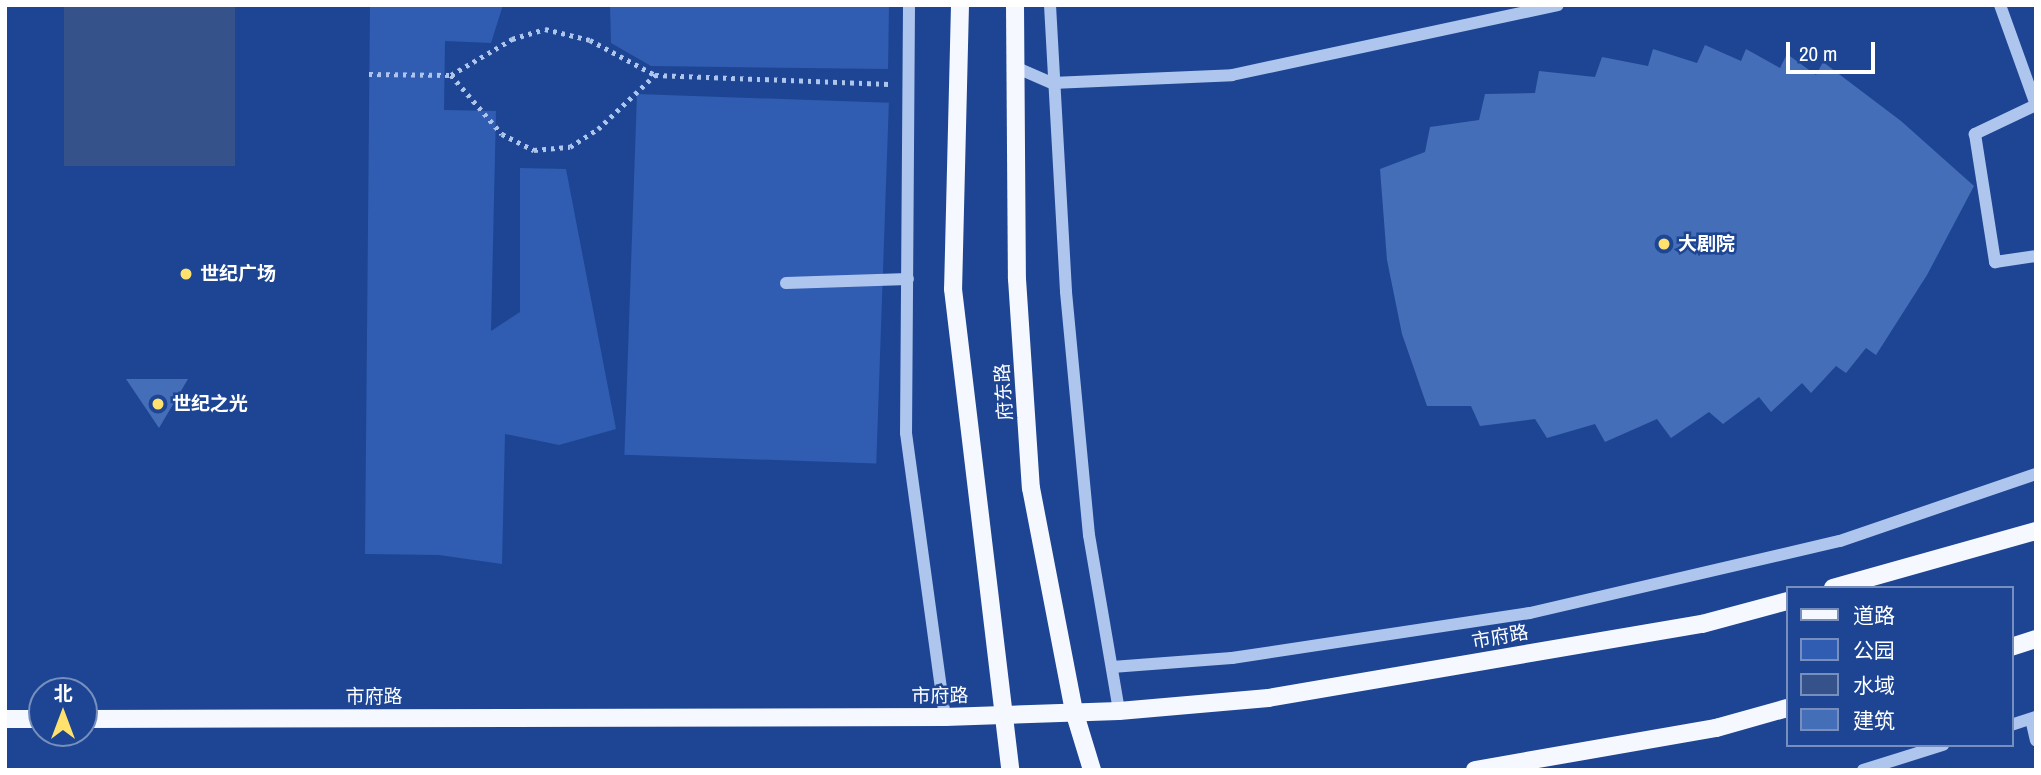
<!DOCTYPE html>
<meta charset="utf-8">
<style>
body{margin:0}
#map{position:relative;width:2041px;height:775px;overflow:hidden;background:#1d4593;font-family:"Archivo Narrow","Noto Sans SC",sans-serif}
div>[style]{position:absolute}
.green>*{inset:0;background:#305db1;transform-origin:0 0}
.water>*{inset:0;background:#35528b;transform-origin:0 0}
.building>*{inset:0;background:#456eb9}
.path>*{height:4.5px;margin-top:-2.25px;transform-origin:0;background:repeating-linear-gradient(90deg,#aec5ee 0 3.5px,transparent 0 8.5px)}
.minor>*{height:12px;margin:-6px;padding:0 6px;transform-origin:6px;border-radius:6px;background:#aec5ee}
.major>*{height:18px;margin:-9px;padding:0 9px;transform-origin:9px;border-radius:9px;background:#f6f8ff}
.dots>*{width:19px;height:19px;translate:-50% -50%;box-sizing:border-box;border:4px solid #1d4593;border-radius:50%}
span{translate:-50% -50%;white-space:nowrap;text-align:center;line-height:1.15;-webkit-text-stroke:5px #1d4593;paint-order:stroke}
.poi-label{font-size:19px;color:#fff;font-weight:700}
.left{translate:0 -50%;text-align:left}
.street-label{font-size:19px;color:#fff}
.frame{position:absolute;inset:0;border:7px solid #fff;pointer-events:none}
.legend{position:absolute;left:1786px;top:586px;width:228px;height:161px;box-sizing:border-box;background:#1d4593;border:2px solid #778fbe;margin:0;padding:9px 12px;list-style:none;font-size:21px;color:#fff}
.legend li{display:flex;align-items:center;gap:14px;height:35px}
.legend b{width:35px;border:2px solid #778fbe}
.north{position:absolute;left:28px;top:677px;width:70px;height:70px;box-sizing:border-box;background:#1d4593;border:2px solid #778fbe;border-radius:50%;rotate:0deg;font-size:19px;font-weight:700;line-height:28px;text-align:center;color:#fff}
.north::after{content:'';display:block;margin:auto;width:24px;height:32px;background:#fee26d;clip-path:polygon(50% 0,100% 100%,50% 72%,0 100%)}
.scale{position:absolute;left:1786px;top:42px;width:89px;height:32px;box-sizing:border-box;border:4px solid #fff;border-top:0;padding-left:9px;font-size:21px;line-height:24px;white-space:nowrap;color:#fff;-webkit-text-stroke:5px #1d4593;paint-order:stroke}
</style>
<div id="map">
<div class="green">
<i style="clip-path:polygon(370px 5px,503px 5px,491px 43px,445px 41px,444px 110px,496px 111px,491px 331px,520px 312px,520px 168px,566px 169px,616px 429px,559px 445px,505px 434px,502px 564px,439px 555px,365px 554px)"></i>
<i style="clip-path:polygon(610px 5px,889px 5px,888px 69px,651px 66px,611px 43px)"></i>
<i style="left:637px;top:94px;width:252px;height:361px;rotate:2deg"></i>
</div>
<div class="water">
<i style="left:64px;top:5px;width:171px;height:161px"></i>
</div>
<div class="building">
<i style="clip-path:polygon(1705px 45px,1741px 61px,1746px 49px,1780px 68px,1787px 54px,1816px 75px,1823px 62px,1901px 121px,1974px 186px,1927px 275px,1876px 355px,1866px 348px,1846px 373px,1836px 366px,1811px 393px,1802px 383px,1771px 412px,1759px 397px,1723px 424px,1709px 412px,1671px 438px,1657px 419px,1605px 442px,1595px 424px,1547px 438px,1535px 419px,1480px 426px,1471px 406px,1427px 406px,1402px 334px,1387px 260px,1380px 169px,1425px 152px,1430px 127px,1479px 120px,1485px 94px,1535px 93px,1539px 71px,1595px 77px,1602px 57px,1648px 66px,1653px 49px,1697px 63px)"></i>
<i style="clip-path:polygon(126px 379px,188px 379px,159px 428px)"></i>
</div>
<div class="path">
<i style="left:369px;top:74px;width:82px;rotate:0.7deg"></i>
<i style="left:451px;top:75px;width:71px;rotate:-30.5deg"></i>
<i style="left:512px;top:39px;width:34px;rotate:-17deg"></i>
<i style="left:545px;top:29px;width:46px;rotate:13.7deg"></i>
<i style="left:590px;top:40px;width:74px;rotate:28.3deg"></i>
<i style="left:655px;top:75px;width:234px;rotate:2.2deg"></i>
<i style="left:451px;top:75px;width:78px;rotate:49.2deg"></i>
<i style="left:502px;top:134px;width:36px;rotate:27deg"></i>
<i style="left:534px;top:150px;width:36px;rotate:-5deg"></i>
<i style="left:570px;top:147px;width:33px;rotate:-33deg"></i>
<i style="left:598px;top:129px;width:79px;rotate:-43.5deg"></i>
</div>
<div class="minor">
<i style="left:909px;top:5px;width:428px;rotate:90.4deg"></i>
<i style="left:906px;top:433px;width:287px;rotate:82.2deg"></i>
<i style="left:1050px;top:5px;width:287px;rotate:86.8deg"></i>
<i style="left:1066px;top:292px;width:244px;rotate:84.6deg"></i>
<i style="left:1089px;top:535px;width:179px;rotate:80.3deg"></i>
<i style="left:2000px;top:5px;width:106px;rotate:70.2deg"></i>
<i style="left:1015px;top:67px;width:40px;rotate:23.4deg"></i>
<i style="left:1052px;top:83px;width:180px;rotate:-2.5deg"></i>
<i style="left:1232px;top:75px;width:333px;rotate:-12.1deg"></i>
<i style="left:2036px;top:105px;width:68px;rotate:154.6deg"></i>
<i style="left:1975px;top:134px;width:130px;rotate:81.1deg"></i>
<i style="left:1995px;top:262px;width:41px;rotate:-8.3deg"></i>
<i style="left:786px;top:283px;width:122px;rotate:-1.9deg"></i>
<i style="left:1112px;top:667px;width:120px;rotate:-4.3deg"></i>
<i style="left:1232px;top:658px;width:301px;rotate:-8.6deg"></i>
<i style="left:1530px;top:613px;width:318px;rotate:-13.1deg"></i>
<i style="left:1840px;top:541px;width:207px;rotate:-18.9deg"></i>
<i style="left:2031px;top:719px;width:22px;rotate:77deg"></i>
<i style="left:2011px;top:725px;width:26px;rotate:-18deg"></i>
<i style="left:1863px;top:770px;width:84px;rotate:-17.4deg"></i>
</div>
<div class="major">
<i style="left:960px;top:5px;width:284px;rotate:91.4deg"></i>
<i style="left:953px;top:289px;width:484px;rotate:83.2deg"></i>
<i style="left:1015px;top:5px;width:274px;rotate:89.6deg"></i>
<i style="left:1017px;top:279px;width:209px;rotate:86.2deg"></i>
<i style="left:1031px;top:488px;width:227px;rotate:79.1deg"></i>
<i style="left:1074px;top:711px;width:62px;rotate:73deg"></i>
<i style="left:1833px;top:588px;width:211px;rotate:-15.7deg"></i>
<i style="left:2011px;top:647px;width:26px;rotate:-18deg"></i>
<i style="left:5px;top:719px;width:37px"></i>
<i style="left:84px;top:719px;width:861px;rotate:-0.13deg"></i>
<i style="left:945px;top:717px;width:174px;rotate:-2deg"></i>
<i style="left:1119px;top:711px;width:150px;rotate:-5deg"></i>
<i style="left:1268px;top:698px;width:440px;rotate:-9.7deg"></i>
<i style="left:1702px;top:624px;width:88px;rotate:-15.1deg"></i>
<i style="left:1475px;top:770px;width:245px;rotate:-9.9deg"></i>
<i style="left:1716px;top:728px;width:74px;rotate:-15.7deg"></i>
</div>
<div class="dots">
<i style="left:1664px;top:244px;background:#fee26d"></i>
<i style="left:186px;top:274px;background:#fee26d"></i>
<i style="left:158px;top:404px;background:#fee26d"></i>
</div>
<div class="poi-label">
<span class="left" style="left:1678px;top:244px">大剧院</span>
<span class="left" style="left:200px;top:274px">世纪广场</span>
<span class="left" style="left:172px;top:404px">世纪之光</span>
</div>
<div class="street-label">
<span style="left:1004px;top:392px;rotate:-94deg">府东路</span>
<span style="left:1500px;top:637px;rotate:-10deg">市府路</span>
<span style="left:940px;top:696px;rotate:-1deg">市府路</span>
<span style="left:374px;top:697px">市府路</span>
</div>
<div class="frame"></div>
<ul class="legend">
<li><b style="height:9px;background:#f6f8ff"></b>道路</li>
<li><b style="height:19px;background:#305db1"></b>公园</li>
<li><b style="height:19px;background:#35528b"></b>水域</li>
<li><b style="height:19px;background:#456eb9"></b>建筑</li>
</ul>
<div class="north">北</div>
<div class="scale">20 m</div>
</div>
